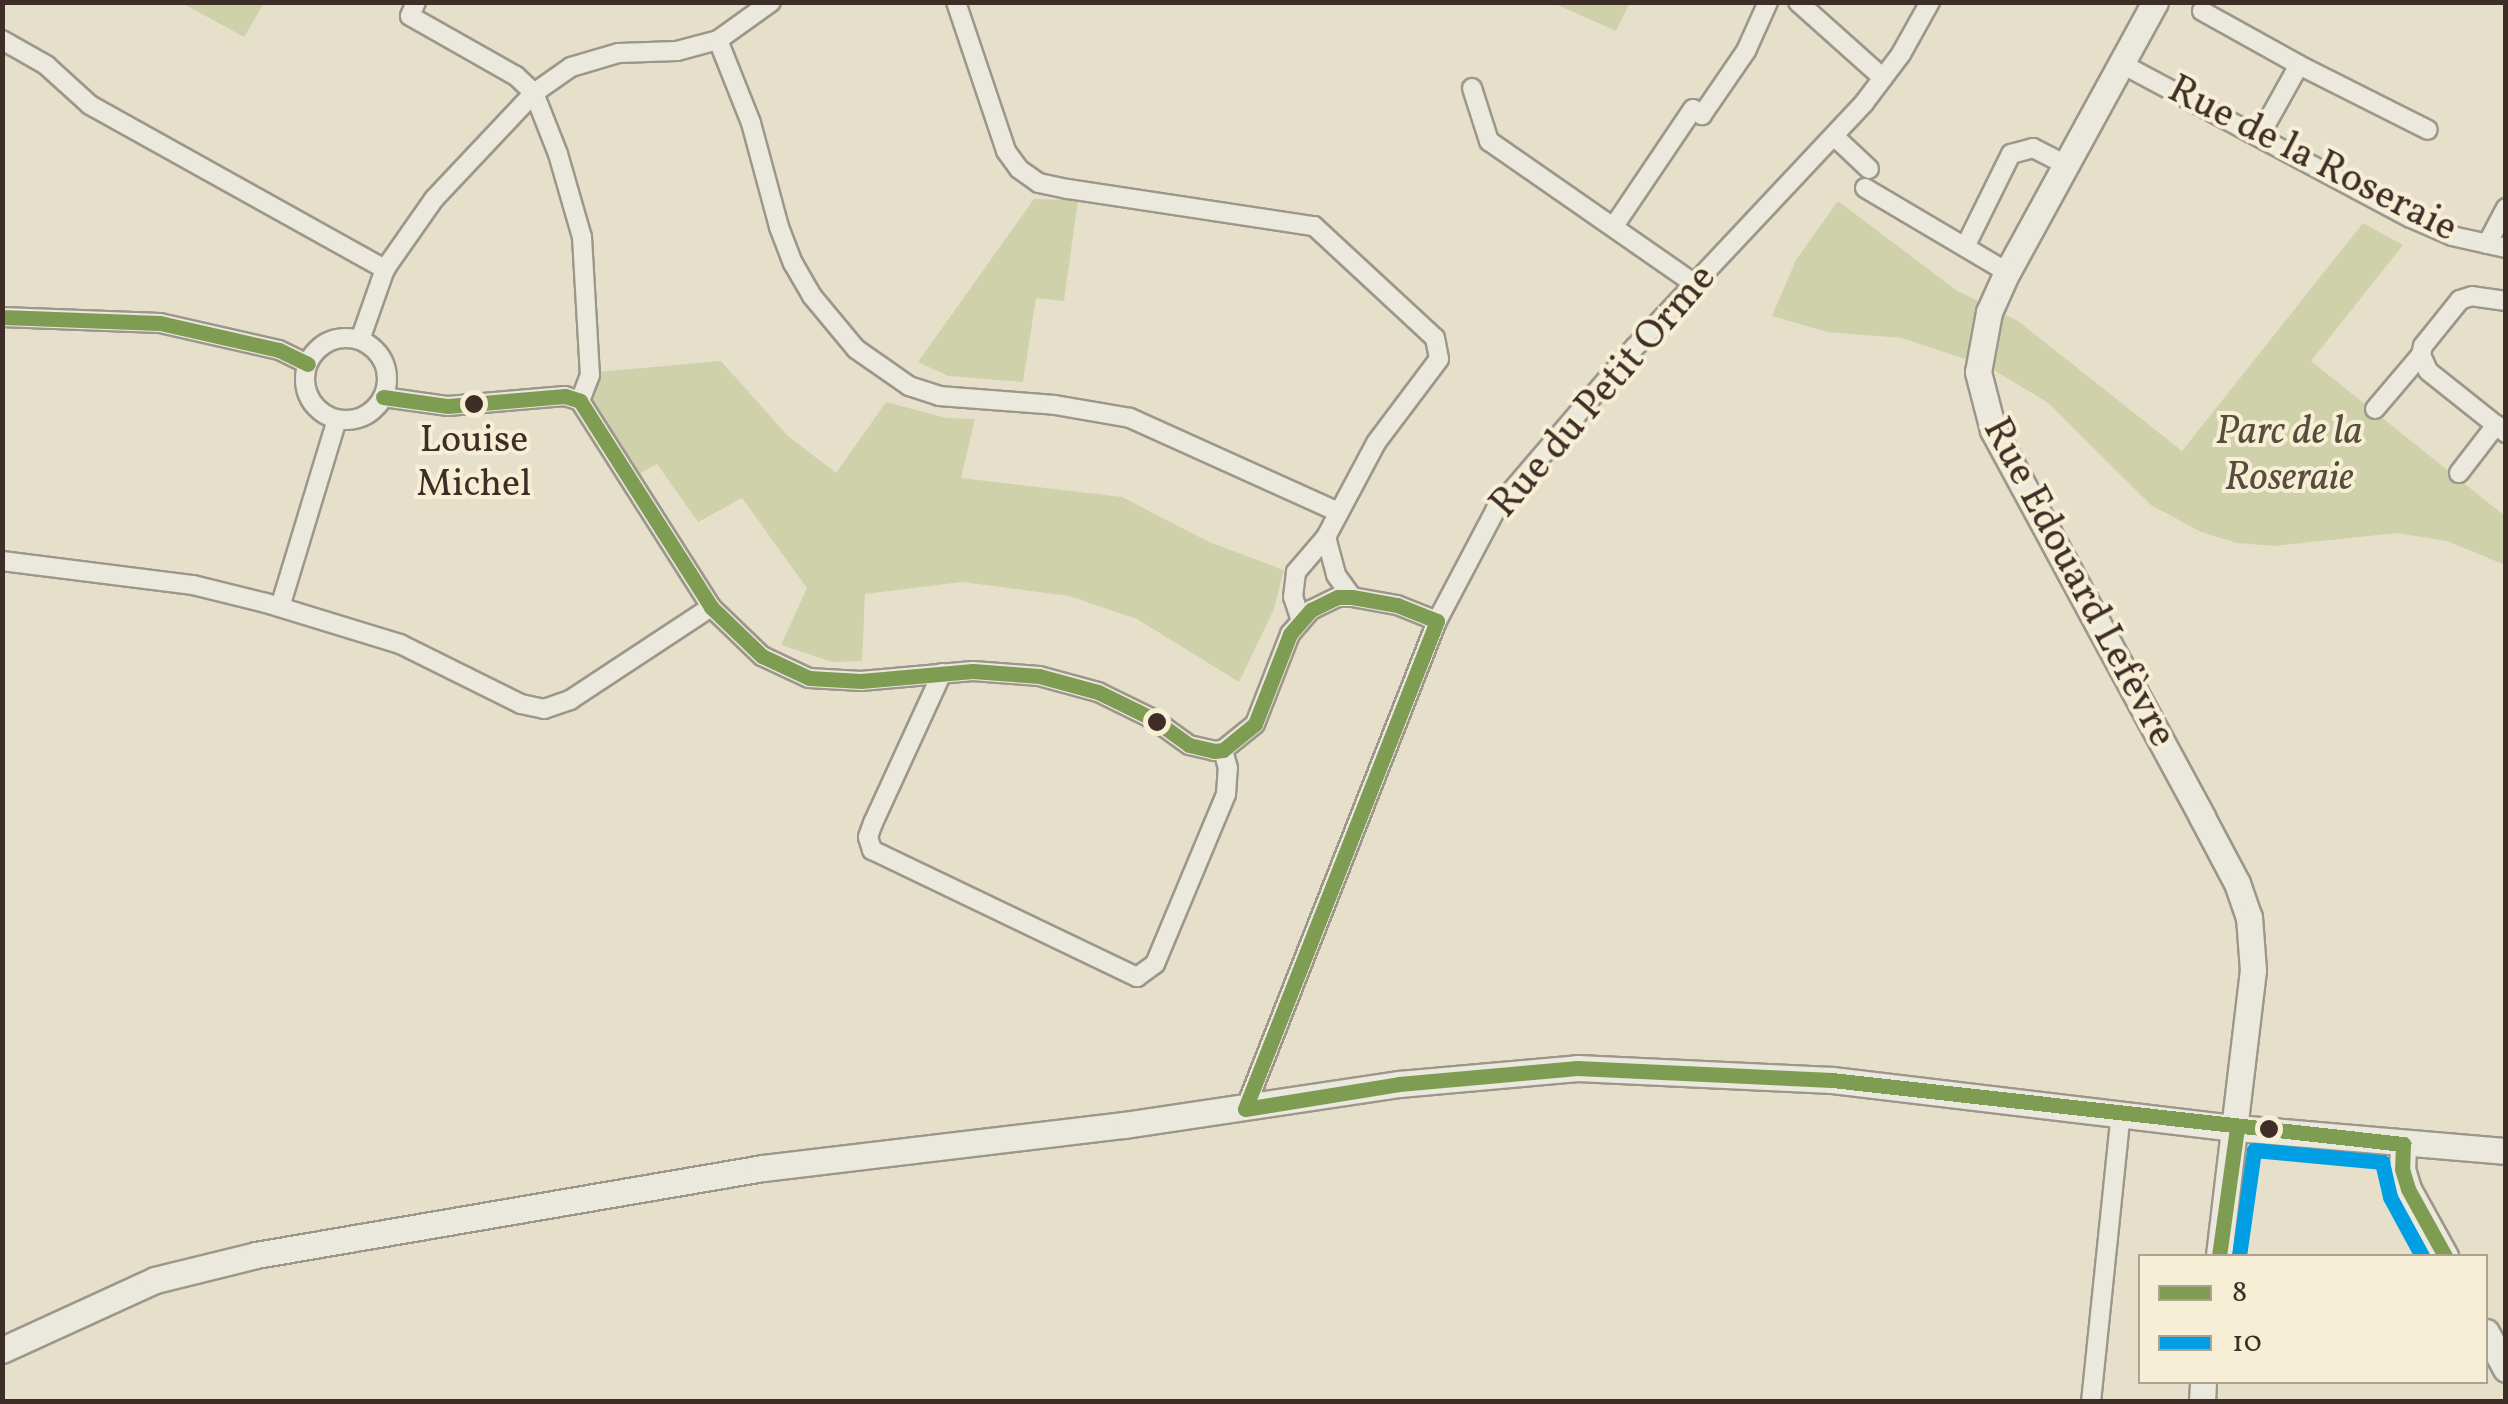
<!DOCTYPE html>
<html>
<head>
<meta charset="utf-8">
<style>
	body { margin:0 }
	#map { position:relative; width:2508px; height:1404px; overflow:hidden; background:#e6e0cb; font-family:Vollkorn,serif }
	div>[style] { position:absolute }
	.green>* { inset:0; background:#cfd1ab }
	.roads { filter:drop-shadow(2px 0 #9d978b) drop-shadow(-2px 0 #9d978b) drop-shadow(0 2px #9d978b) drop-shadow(0 -2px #9d978b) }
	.street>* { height:18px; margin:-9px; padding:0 9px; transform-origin:9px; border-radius:9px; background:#ebe8dd }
	.street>.ring { margin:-9px; padding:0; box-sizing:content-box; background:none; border:18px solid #ebe8dd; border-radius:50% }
	.secondary>* { height:25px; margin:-12.5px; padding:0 12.5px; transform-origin:12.5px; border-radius:12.5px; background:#ebe8dd }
	.bus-1>* { height:15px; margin:-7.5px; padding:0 7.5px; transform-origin:7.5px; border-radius:7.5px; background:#7e9d53 }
	.bus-2>* { height:15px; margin:-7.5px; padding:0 7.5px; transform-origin:7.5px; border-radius:7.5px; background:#009fe3 }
	.dots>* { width:28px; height:28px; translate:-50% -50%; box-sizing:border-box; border:5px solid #f7efd5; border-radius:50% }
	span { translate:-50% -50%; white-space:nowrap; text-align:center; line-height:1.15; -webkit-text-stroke:8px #f7efd5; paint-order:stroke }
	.bus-label { font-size:38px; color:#3f2e27 }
	.street-label { font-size:40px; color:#3f2e27 }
	.park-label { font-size:40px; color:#584c3c; font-style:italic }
	.frame { position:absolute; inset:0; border:5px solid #3f2e27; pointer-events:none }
	.legend { position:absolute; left:2138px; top:1254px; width:350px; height:130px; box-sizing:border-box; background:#f7efd5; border:2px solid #ada28f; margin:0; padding:12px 18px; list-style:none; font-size:30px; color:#3f2e27 }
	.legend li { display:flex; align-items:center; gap:20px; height:50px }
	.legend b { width:50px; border:2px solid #ada28f }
</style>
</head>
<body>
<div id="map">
	<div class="green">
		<div style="clip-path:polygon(182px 3px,264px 3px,244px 37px)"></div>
		<div style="clip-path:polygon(1553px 3px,1630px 3px,1616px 31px)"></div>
		<div style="clip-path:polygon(1034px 199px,1078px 200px,1064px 301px,1036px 298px,1023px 382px,948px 376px,918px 362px)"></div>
		<div style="clip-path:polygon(1838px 201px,1956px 290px,2018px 321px,2182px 451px,2363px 223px,2403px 245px,2311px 361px,2505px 516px,2505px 565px,2447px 541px,2397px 533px,2274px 546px,2237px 543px,2201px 532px,2151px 505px,2047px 402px,1987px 366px,1901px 338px,1828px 332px,1772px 316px,1796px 260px)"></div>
		<div style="clip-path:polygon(721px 361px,788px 436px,836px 473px,886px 402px,946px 418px,975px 419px,961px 478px,1122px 497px,1209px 542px,1284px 570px,1274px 609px,1239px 682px,1137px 619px,1069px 596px,962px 582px,865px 594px,862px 661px,832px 662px,781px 645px,807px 588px,742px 498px,698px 522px,657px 464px,639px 474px,594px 410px,592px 392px,598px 372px)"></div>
	</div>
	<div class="roads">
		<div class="street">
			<div style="left:416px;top:2px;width:15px;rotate:113deg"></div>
			<div style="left:410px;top:16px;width:122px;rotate:29.5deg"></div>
			<div style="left:516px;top:76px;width:25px;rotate:43deg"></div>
			<div style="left:534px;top:93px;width:66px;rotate:68.5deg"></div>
			<div style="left:558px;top:154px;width:86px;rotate:73.9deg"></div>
			<div style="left:582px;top:237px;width:138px;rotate:86.7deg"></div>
			<div style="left:590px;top:375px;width:28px;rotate:111deg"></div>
			<div style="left:956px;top:2px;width:157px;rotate:71.4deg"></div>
			<div style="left:1006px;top:151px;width:22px;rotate:54deg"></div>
			<div style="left:1019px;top:169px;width:24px;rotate:35deg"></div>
			<div style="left:1039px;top:183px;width:30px;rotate:12deg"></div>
			<div style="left:1068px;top:189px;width:249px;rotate:8.6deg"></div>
			<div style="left:1314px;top:226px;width:165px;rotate:42.8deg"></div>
			<div style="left:1435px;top:338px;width:21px;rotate:79deg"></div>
			<div style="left:1439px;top:359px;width:105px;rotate:126.9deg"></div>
			<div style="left:1376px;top:443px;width:106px;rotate:118deg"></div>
			<div style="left:1326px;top:537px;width:39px;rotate:75deg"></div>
			<div style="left:1336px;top:575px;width:27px;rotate:54deg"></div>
			<div style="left:1798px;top:2px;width:114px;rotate:41.8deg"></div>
			<div style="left:2202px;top:11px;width:111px;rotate:29.1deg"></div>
			<div style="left:2299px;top:65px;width:82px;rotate:119.1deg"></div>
			<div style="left:2px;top:40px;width:51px;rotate:29.6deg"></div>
			<div style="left:46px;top:65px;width:59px;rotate:42.3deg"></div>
			<div style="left:90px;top:105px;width:338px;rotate:29.1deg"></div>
			<div style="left:718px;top:40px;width:89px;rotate:68.3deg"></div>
			<div style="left:751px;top:123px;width:108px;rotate:74.9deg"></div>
			<div style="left:779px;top:227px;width:39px;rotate:69deg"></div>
			<div style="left:793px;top:263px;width:38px;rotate:60deg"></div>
			<div style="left:812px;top:296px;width:69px;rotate:50.3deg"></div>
			<div style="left:856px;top:349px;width:65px;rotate:34.9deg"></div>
			<div style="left:909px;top:386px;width:32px;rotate:18deg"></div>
			<div style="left:939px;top:396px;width:116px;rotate:4.4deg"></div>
			<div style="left:1055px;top:405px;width:76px;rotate:9.8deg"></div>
			<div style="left:1130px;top:418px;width:228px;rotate:24.3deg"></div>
			<div style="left:2122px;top:64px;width:327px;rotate:28.1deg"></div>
			<div style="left:2411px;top:218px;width:45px;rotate:23.7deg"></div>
			<div style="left:2452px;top:236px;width:55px;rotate:12.5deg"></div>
			<div style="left:2299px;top:65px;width:144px;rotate:26.7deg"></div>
			<div style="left:1472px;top:88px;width:56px;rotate:72.2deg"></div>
			<div style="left:1489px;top:141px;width:251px;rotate:34.8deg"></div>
			<div style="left:1834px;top:136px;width:48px;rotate:43.3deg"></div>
			<div style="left:1865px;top:188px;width:165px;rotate:30.6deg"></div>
			<div style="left:1614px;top:226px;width:141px;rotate:-56deg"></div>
			<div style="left:1693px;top:109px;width:11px;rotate:34deg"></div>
			<div style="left:1702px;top:115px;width:78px;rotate:-55.5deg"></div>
			<div style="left:1746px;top:51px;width:54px;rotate:-65.8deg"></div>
			<div style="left:2487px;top:244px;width:41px;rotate:-62.2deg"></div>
			<div style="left:1965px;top:247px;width:104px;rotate:-63.7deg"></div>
			<div style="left:2011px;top:154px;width:23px;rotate:-15deg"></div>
			<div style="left:2033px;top:148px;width:37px;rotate:27deg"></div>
			<div style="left:2506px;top:301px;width:34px;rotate:-172deg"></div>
			<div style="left:2472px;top:296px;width:13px;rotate:162deg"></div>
			<div style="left:2460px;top:300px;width:59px;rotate:128.8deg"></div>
			<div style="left:2423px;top:346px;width:9px;rotate:103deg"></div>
			<div style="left:2421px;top:355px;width:17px;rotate:66deg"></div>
			<div style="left:2428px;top:371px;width:100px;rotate:38.5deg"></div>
			<div style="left:2px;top:317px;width:158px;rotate:2.2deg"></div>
			<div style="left:160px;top:323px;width:122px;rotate:12.8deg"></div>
			<div style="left:279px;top:350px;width:32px;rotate:26deg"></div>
			<div class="ring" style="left:305px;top:338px;width:64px;height:64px"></div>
			<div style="left:360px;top:340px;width:75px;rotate:-70.6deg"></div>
			<div style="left:385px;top:269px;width:85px;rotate:-55deg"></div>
			<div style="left:434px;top:199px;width:146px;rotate:-46.7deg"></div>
			<div style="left:534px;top:93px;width:45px;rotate:-35.1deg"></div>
			<div style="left:571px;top:67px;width:50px;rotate:-16.3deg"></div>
			<div style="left:619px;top:53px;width:58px;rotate:-2deg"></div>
			<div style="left:677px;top:51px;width:42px;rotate:-15deg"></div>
			<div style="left:718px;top:40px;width:65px;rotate:-35.6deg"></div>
			<div style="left:383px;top:397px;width:66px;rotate:7.9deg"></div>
			<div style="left:448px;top:406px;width:117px;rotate:-4.9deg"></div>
			<div style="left:565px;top:396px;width:16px;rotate:18deg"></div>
			<div style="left:580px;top:401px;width:244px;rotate:57.5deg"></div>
			<div style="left:711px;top:607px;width:71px;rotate:43.9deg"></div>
			<div style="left:762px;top:656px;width:52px;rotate:25.1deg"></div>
			<div style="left:809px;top:678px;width:52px;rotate:3.3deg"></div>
			<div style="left:861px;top:681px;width:112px;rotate:-5.1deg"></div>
			<div style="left:973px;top:671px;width:66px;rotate:4.3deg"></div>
			<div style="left:1039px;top:676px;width:61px;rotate:15.2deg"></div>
			<div style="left:1098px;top:692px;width:61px;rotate:26.1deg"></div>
			<div style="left:1153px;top:719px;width:44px;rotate:35.8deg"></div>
			<div style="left:1189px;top:745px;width:26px;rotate:13deg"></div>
			<div style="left:1214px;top:751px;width:9px;rotate:-6deg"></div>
			<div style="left:1223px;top:750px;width:41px;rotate:-39.1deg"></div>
			<div style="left:1255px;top:724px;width:97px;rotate:-68.7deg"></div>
			<div style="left:1290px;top:634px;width:32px;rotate:-49deg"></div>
			<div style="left:1311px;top:610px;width:30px;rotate:-26deg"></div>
			<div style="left:1338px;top:597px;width:14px"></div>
			<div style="left:1352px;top:597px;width:46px;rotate:10.1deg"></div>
			<div style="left:1397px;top:605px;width:43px;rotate:21.8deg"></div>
			<div style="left:2375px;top:409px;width:71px;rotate:-49.6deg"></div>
			<div style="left:2459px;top:473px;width:61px;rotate:-52.4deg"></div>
			<div style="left:2px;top:561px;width:193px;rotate:7.2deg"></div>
			<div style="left:193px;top:585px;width:75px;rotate:13.9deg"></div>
			<div style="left:266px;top:603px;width:140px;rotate:17deg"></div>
			<div style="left:400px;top:644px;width:135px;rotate:26.4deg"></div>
			<div style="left:521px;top:704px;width:24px;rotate:12deg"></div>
			<div style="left:544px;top:709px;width:28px;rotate:-19deg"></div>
			<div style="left:570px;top:700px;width:169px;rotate:-33.4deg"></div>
			<div style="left:280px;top:607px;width:196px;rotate:-73.1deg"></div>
			<div style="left:1300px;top:618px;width:22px;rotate:-108deg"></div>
			<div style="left:1293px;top:597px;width:25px;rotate:-83deg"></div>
			<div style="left:1296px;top:572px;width:46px;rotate:-49.4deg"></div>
			<div style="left:942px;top:673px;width:165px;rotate:114.7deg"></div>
			<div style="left:873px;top:823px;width:15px;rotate:110deg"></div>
			<div style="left:868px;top:837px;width:14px;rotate:73deg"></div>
			<div style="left:872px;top:850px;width:294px;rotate:25.6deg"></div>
			<div style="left:1137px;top:977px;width:22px;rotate:-36deg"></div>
			<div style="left:1155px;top:964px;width:184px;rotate:-67.3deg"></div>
			<div style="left:1226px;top:794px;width:26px;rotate:-86deg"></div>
			<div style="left:1228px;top:768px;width:19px;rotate:-106deg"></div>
			<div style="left:1245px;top:1109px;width:524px;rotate:-68.52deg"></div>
			<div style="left:1437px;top:621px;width:127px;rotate:-62.2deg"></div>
			<div style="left:1496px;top:509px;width:213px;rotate:-49.4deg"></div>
			<div style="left:1635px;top:347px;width:335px;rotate:-46.8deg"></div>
			<div style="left:1864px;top:103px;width:61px;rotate:-52.9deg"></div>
			<div style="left:1901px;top:54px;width:60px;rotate:-60.9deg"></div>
			<div style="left:2091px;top:1402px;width:290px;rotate:-84.1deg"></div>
		</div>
		<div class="secondary">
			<div style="left:2155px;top:2px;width:308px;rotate:118.7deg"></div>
			<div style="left:2007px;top:272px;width:44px;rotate:114.2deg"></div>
			<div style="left:1989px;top:312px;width:61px;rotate:100.4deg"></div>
			<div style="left:1978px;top:372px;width:60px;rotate:75.5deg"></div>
			<div style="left:1993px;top:430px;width:440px;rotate:61.6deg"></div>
			<div style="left:2202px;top:817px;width:75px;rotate:62.1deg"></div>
			<div style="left:2237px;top:883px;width:36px;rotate:71deg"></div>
			<div style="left:2249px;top:917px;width:53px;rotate:85.7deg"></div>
			<div style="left:2253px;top:970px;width:288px;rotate:96.8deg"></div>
			<div style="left:2403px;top:1144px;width:25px;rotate:92deg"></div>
			<div style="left:2402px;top:1169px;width:21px;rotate:73deg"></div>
			<div style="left:2408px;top:1189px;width:77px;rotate:61.1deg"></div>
			<div style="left:2486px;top:1332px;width:42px;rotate:61.6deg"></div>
			<div style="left:2px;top:1350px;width:168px;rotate:-24.6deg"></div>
			<div style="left:155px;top:1280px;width:104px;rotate:-13.9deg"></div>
			<div style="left:256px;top:1255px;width:514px;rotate:-9.74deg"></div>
			<div style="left:763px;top:1168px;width:364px;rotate:-6.8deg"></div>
			<div style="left:1124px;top:1125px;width:278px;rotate:-8.5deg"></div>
			<div style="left:1399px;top:1084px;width:179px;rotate:-5.1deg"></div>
			<div style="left:1577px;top:1068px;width:255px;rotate:2.7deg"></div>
			<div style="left:1832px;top:1080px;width:408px;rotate:6.8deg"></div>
			<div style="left:2237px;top:1128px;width:270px;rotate:4.9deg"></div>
			<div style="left:2202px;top:1402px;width:20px;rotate:-87deg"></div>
		</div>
	</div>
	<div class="bus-1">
		<div style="left:2px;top:317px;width:158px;rotate:2.2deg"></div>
		<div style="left:160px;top:323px;width:122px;rotate:12.8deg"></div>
		<div style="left:279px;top:350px;width:32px;rotate:26deg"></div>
		<div style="left:383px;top:397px;width:66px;rotate:7.9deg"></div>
		<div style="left:448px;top:406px;width:117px;rotate:-4.9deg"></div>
		<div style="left:565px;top:396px;width:16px;rotate:18deg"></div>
		<div style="left:580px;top:401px;width:244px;rotate:57.5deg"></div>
		<div style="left:711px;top:607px;width:71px;rotate:43.9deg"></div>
		<div style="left:762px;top:656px;width:52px;rotate:25.1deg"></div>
		<div style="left:809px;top:678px;width:52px;rotate:3.3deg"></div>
		<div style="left:861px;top:681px;width:112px;rotate:-5.1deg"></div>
		<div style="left:973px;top:671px;width:66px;rotate:4.3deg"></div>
		<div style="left:1039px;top:676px;width:61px;rotate:15.2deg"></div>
		<div style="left:1098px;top:692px;width:61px;rotate:26.1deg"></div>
		<div style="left:1153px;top:719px;width:44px;rotate:35.8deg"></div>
		<div style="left:1189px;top:745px;width:26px;rotate:13deg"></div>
		<div style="left:1214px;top:751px;width:9px;rotate:-6deg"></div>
		<div style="left:1223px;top:750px;width:41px;rotate:-39.1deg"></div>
		<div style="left:1255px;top:724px;width:97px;rotate:-68.7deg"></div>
		<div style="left:1290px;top:634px;width:32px;rotate:-49deg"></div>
		<div style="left:1311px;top:610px;width:30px;rotate:-26deg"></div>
		<div style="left:1338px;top:597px;width:14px"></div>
		<div style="left:1352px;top:597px;width:46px;rotate:10.1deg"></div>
		<div style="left:1397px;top:605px;width:43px;rotate:21.8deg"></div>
		<div style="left:1437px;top:621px;width:524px;rotate:111.48deg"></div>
		<div style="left:1245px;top:1109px;width:156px;rotate:-9.2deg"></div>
		<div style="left:1399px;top:1084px;width:179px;rotate:-5.1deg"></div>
		<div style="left:1577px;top:1068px;width:255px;rotate:2.7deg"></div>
		<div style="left:1832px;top:1080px;width:575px;rotate:6.4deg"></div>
		<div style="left:2403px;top:1144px;width:25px;rotate:92deg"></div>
		<div style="left:2402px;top:1169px;width:21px;rotate:73deg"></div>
		<div style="left:2408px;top:1189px;width:77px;rotate:61.1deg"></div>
		<div style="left:2219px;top:1256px;width:129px;rotate:-82deg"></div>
	</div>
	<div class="bus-2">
		<div style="left:2239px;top:1256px;width:107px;rotate:-81.9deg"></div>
		<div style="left:2254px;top:1150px;width:129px;rotate:5.4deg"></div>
		<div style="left:2382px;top:1162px;width:36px;rotate:77deg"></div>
		<div style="left:2390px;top:1197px;width:67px;rotate:61.5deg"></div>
	</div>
	<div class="dots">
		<div style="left:474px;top:404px;background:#3f2e27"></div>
		<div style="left:1157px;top:722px;background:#3f2e27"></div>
		<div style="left:2269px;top:1129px;background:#3f2e27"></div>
	</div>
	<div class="bus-label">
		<span style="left:474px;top:464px">Louise<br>Michel</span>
	</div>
	<div class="street-label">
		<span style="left:2312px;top:160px;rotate:27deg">Rue de la Roseraie</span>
		<span style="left:1604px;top:392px;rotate:-49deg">Rue du Petit Orme</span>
		<span style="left:2078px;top:583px;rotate:62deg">Rue Edouard Lefèvre</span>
	</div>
	<div class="park-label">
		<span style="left:2289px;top:456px">Parc de la<br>Roseraie</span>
	</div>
	<div class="frame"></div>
	<ul class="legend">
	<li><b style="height:12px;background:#7e9d53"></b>8</li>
	<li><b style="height:12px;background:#009fe3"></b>10</li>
	</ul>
</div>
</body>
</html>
